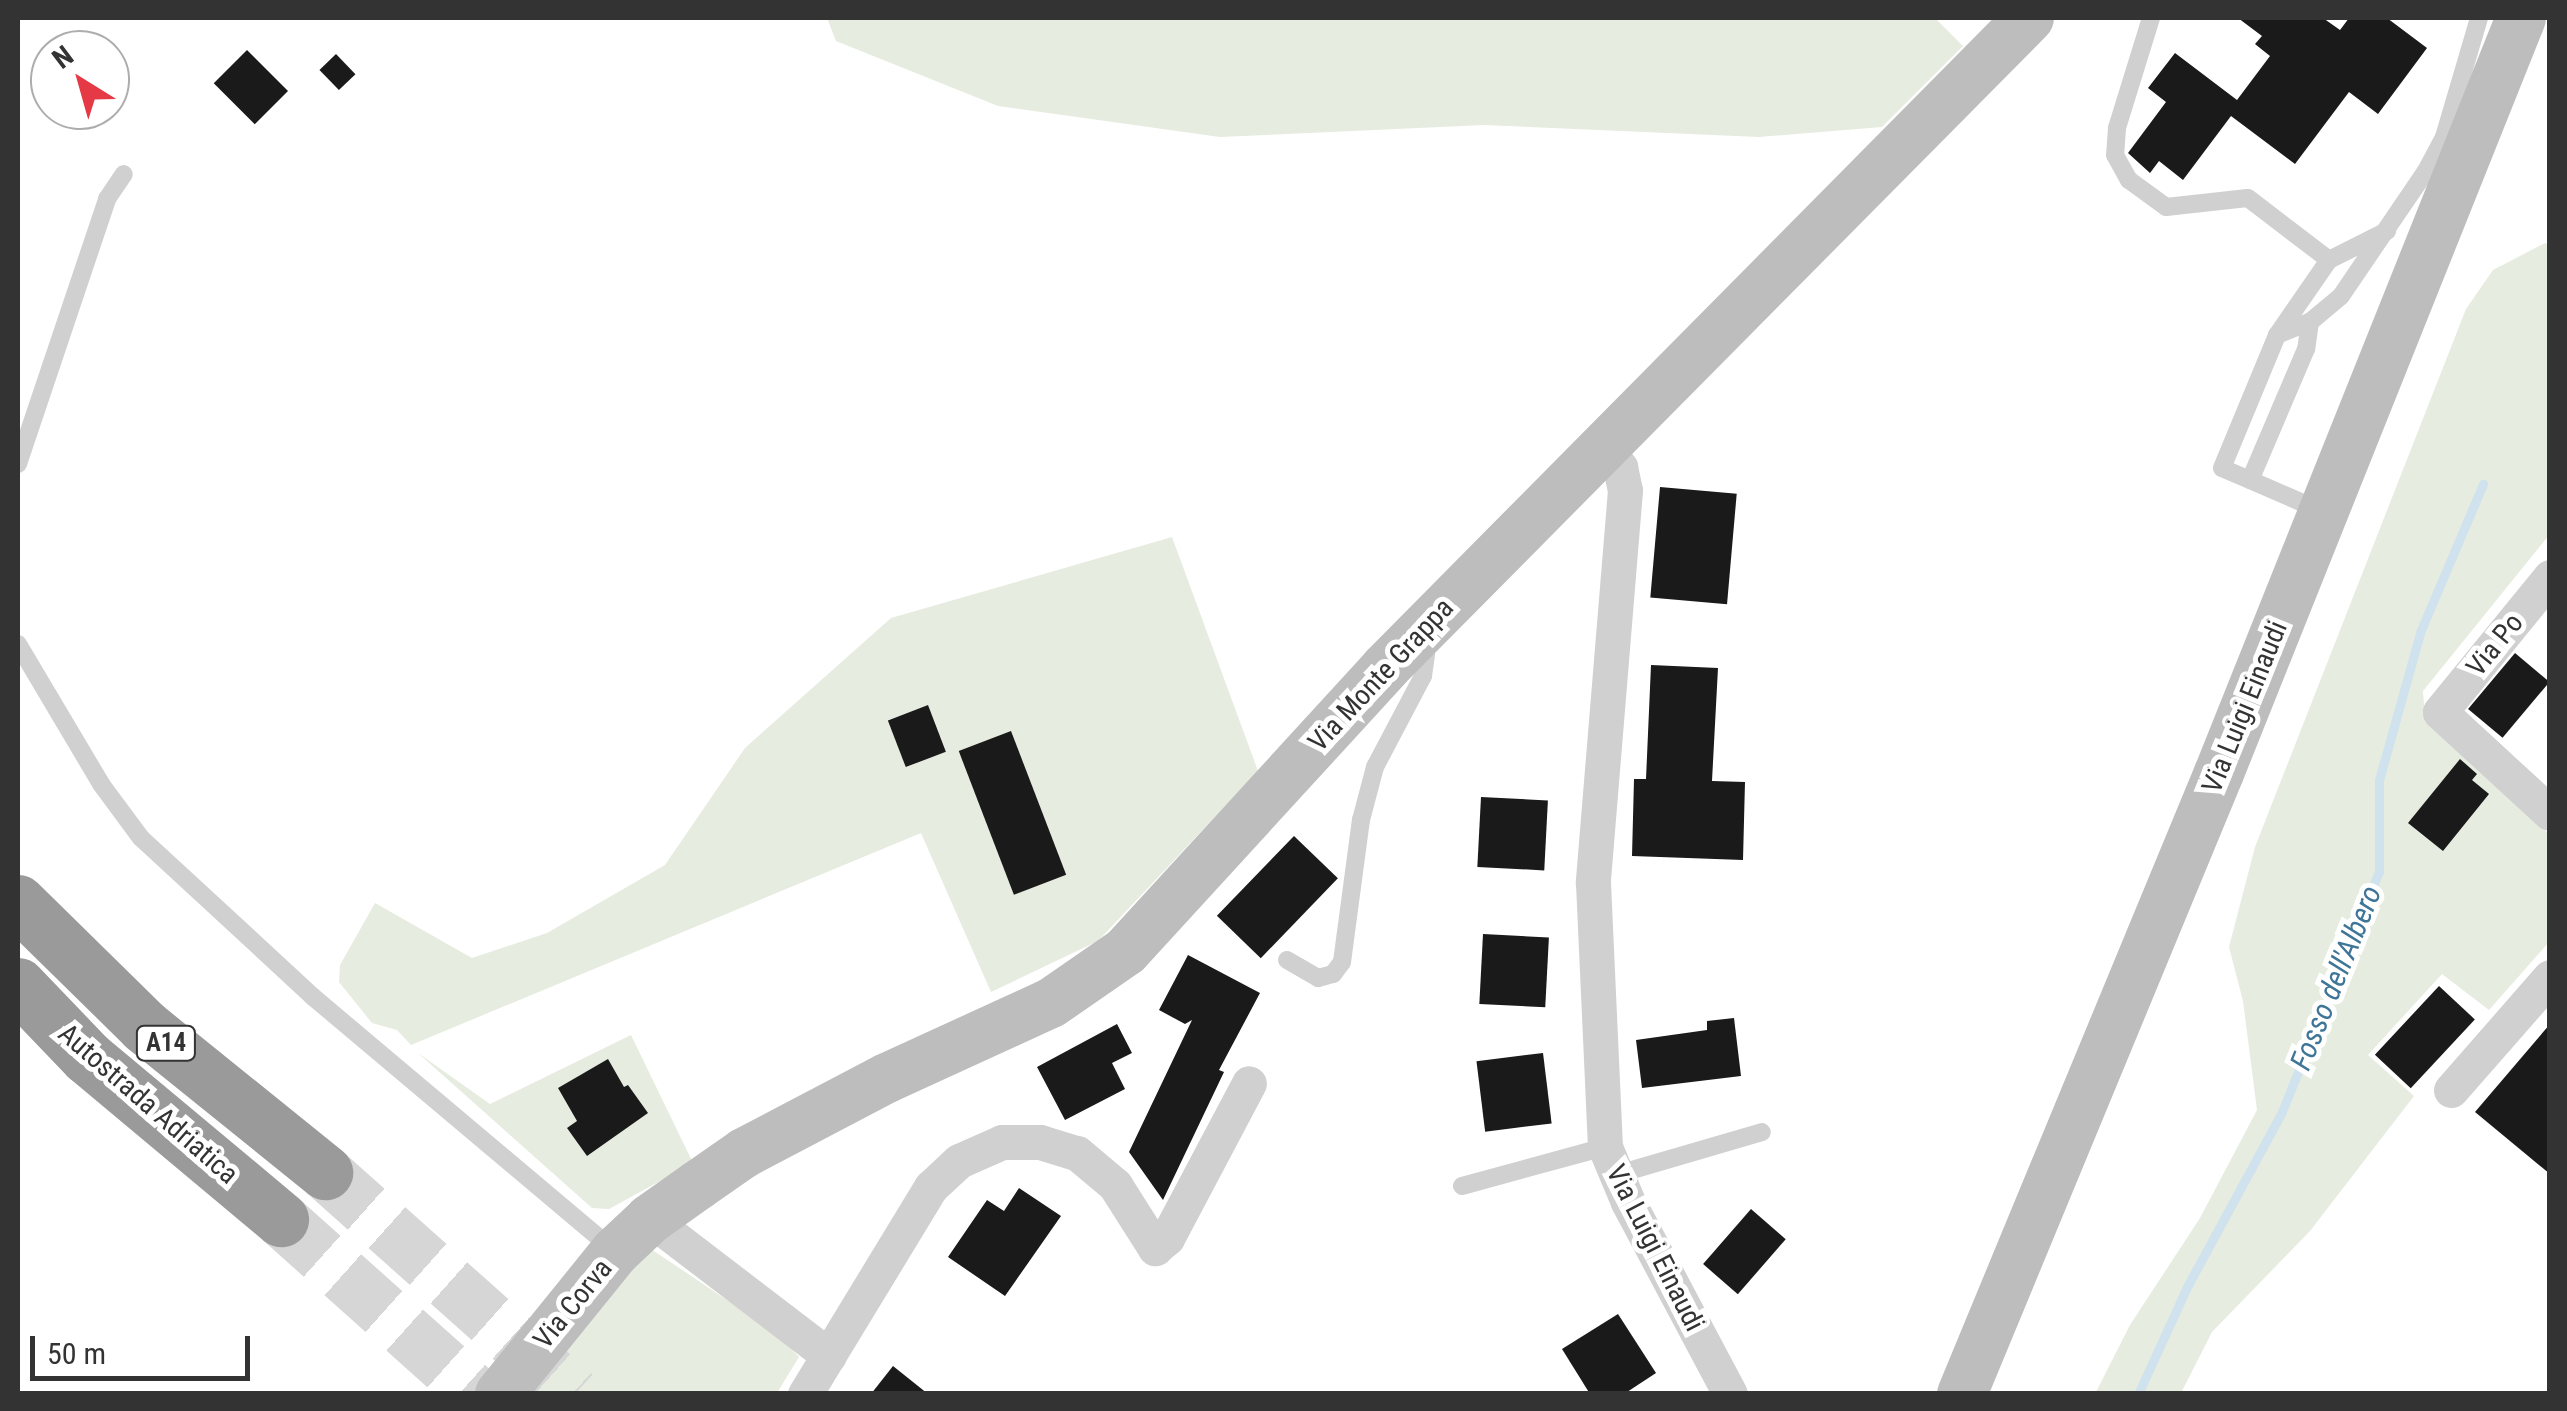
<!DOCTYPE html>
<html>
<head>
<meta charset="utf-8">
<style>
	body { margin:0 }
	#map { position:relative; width:2567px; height:1411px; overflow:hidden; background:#fff; font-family:"Roboto Condensed",sans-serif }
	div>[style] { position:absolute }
	.green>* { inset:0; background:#e6ecdf }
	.stream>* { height:9px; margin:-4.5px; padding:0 4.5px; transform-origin:4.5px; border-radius:4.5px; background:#cfe2ee }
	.building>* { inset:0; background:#1a1a1a; transform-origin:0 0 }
	.highway-tunnel>* { height:55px; margin-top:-27.5px; transform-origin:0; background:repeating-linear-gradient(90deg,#d6d6d6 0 55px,transparent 0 83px) }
	.lane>* { height:18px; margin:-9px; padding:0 9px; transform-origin:9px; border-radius:9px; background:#d0d0d0 }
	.street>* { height:35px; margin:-17.5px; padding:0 17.5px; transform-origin:17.5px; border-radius:17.5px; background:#d0d0d0 }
	.secondary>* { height:50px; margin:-25px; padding:0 25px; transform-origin:25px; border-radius:25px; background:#bdbdbd }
	.highway>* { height:55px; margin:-27.5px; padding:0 27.5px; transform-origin:27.5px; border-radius:27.5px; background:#9a9a9a }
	span { translate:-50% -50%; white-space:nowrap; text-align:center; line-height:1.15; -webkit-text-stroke:10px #fff; paint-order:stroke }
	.shield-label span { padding:2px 8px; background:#fff; border:2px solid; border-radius:8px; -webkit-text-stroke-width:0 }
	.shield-label { font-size:25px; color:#333; font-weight:700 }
	.street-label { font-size:28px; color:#333 }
	.water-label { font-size:30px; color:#3f7597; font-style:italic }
	.frame { position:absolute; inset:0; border:20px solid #333; pointer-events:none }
	.north { position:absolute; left:30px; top:30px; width:100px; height:100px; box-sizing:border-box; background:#fff; border:2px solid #adadad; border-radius:50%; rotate:323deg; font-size:28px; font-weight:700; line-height:40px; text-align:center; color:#333 }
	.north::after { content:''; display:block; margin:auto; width:35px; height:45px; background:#e63946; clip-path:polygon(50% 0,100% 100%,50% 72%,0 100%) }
	.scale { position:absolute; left:30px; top:1336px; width:220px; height:45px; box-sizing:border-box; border:5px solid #333; border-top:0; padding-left:12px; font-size:30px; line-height:35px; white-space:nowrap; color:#333; -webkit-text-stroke:8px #fff; paint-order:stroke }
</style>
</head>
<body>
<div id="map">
	<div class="green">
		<div style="clip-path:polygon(827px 18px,1935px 18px,1963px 46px,1882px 127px,1759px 137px,1484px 125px,1220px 137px,998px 106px,836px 41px)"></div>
		<div style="clip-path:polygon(2545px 243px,2550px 247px,2549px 535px,2423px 691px,2425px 717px,2549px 834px,2549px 942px,2489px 1010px,2442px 974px,2368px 1055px,2414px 1096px,2310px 1231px,2212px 1332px,2181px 1393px,2095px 1394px,2130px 1325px,2200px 1218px,2257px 1110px,2243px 1001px,2229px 947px,2255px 847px,2466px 309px,2493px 270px)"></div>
		<div style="clip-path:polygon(evenodd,1172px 537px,1258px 771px,1098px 941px,991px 992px,921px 833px,411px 1045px,397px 1030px,372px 1023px,339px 982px,340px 965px,375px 903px,472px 958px,547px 933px,665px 865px,745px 748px,891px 618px,1172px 537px,928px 705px,946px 751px,907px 767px,888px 720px,928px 705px,1172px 537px,1011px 732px,1066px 874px,1015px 893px,959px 752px,1011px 732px)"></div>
		<div style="clip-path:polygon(631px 1035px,693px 1163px,609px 1209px,592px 1208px,418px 1053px,490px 1104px)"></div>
		<div style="clip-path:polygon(651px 1249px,776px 1333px,799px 1357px,777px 1393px,528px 1394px,640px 1255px)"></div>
	</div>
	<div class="stream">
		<div style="left:2138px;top:1394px;width:120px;rotate:-65.4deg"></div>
		<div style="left:2188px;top:1285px;width:195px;rotate:-61.5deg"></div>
		<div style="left:2281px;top:1114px;width:261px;rotate:-68deg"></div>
		<div style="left:2379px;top:872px;width:92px;rotate:-90deg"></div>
		<div style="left:2379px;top:780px;width:156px;rotate:-74.4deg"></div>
		<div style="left:2421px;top:630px;width:159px;rotate:-67deg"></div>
	</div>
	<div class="building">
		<div style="clip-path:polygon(2238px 18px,2323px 18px,2340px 30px,2349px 18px,2387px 18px,2427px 48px,2378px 114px,2349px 92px,2295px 164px,2231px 116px,2183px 180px,2159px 161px,2150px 173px,2128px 153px,2166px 102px,2148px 88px,2175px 53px,2237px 100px,2270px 56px,2255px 44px,2262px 36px)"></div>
		<div style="left:247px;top:50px;width:58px;height:47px;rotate:45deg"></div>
		<div style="left:336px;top:54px;width:28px;height:23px;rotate:46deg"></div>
		<div style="left:1660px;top:487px;width:77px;height:111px;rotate:5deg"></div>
		<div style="left:2515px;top:653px;width:45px;height:73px;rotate:40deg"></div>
		<div style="clip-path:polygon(1651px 665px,1718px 668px,1712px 781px,1745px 782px,1743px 860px,1632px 856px,1634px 779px,1646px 779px)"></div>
		<div style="left:928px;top:705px;width:50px;height:43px;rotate:69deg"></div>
		<div style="left:1011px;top:731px;width:154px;height:56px;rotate:69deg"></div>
		<div style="clip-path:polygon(2460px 759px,2477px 774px,2472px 780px,2489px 794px,2443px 851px,2408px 823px)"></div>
		<div style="left:1481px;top:797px;width:67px;height:70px;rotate:3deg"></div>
		<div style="left:1294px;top:836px;width:61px;height:111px;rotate:44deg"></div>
		<div style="left:1483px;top:934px;width:66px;height:70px;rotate:3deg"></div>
		<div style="clip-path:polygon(1188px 955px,1260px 993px,1219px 1070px,1224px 1072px,1163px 1200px,1129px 1152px,1192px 1020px,1185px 1024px,1159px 1010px)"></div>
		<div style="left:2439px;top:986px;width:49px;height:94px;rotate:43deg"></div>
		<div style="clip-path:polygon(1734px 1018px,1741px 1076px,1642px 1088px,1636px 1040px,1707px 1030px,1707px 1021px)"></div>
		<div style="clip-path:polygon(1117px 1024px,1132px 1053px,1112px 1063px,1125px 1089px,1065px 1120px,1037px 1067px)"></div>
		<div style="clip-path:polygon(2550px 1024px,2550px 1174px,2475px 1112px)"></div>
		<div style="left:1543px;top:1053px;width:71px;height:67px;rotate:83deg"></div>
		<div style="clip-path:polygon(608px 1059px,624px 1087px,628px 1085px,648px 1113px,587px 1156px,567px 1128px,577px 1121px,558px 1088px)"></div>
		<div style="clip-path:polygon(1019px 1188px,1061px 1216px,1005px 1296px,948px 1257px,987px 1200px,1004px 1211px)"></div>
		<div style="left:1751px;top:1209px;width:46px;height:73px;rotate:41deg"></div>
		<div style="clip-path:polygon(1618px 1314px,1656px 1373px,1624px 1394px,1590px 1394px,1562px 1349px)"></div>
		<div style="clip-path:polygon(893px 1366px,928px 1394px,871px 1394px)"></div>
	</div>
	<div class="highway-tunnel">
		<div style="left:325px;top:1172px;width:334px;rotate:41.7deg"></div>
		<div style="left:281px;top:1219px;width:263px;rotate:41.8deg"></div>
	</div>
	<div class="lane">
		<div style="left:2151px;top:18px;width:115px;rotate:107.2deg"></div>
		<div style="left:2117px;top:128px;width:27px;rotate:94deg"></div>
		<div style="left:2115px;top:155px;width:29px;rotate:61deg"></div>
		<div style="left:2129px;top:180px;width:46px;rotate:36.1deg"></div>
		<div style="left:2166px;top:207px;width:82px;rotate:-6.3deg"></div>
		<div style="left:2248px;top:198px;width:102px;rotate:37.4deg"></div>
		<div style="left:2310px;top:322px;width:27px;rotate:98deg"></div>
		<div style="left:2306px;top:349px;width:142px;rotate:113.1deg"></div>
		<div style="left:2250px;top:480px;width:30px;rotate:-157deg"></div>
		<div style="left:2222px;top:468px;width:144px;rotate:-67.5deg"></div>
		<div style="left:2277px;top:335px;width:35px;rotate:-22deg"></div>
		<div style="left:2310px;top:322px;width:40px;rotate:-40deg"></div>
		<div style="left:2341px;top:296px;width:151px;rotate:-55.8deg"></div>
		<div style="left:2426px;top:171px;width:38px;rotate:-62deg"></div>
		<div style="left:2444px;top:137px;width:124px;rotate:-73.6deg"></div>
		<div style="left:2277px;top:335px;width:91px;rotate:-55.3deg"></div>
		<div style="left:2329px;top:260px;width:65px;rotate:-26.6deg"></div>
		<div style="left:18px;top:464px;width:280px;rotate:-71.4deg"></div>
		<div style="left:107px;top:199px;width:30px;rotate:-56deg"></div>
		<div style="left:2250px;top:480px;width:75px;rotate:23.5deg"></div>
		<div style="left:18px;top:644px;width:163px;rotate:59.3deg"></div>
		<div style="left:101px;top:784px;width:67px;rotate:53.5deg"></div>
		<div style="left:141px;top:838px;width:233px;rotate:42.7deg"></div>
		<div style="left:312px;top:996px;width:396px;rotate:40.1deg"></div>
		<div style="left:1287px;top:960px;width:36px;rotate:30deg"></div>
		<div style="left:1318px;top:978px;width:16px;rotate:-15deg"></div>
		<div style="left:1333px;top:974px;width:15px;rotate:-53deg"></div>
		<div style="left:1342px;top:962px;width:143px;rotate:-82.4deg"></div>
		<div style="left:1361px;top:820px;width:55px;rotate:-75.2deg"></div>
		<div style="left:1375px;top:767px;width:103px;rotate:-62.2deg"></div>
		<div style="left:1423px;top:676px;width:22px;rotate:-82deg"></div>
		<div style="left:1426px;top:654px;width:11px;rotate:-105deg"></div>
		<div style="left:1615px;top:1175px;width:153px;rotate:-16.3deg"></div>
		<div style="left:1462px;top:1186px;width:148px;rotate:-15.3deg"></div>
	</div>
	<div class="street">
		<div style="left:1602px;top:446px;width:28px;rotate:49deg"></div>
		<div style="left:1620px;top:467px;width:24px;rotate:78deg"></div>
		<div style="left:1625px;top:490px;width:394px;rotate:94.7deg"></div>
		<div style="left:1593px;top:883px;width:264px;rotate:87.4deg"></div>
		<div style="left:1605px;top:1147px;width:60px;rotate:67.3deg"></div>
		<div style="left:1628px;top:1202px;width:217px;rotate:62deg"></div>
		<div style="left:2550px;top:577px;width:174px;rotate:129.2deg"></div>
		<div style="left:2440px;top:712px;width:149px;rotate:42.6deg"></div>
		<div style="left:2451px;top:1090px;width:150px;rotate:-48.8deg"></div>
		<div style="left:650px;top:1219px;width:225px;rotate:37.4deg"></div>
		<div style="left:805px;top:1394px;width:242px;rotate:-58.7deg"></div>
		<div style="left:931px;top:1187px;width:38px;rotate:-43deg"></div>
		<div style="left:959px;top:1161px;width:47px;rotate:-23.8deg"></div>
		<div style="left:1002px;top:1142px;width:38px"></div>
		<div style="left:1040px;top:1142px;width:39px;rotate:17deg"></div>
		<div style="left:1077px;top:1153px;width:50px;rotate:40.1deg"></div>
		<div style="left:1115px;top:1185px;width:75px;rotate:57.6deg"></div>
		<div style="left:1155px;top:1248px;width:16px;rotate:-40deg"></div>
		<div style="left:1167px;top:1238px;width:175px;rotate:-62.1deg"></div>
	</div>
	<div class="secondary">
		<div style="left:500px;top:1394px;width:183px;rotate:-51deg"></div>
		<div style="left:615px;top:1252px;width:48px;rotate:-43.3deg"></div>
		<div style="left:650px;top:1219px;width:59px;rotate:-35.3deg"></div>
		<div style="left:698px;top:1185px;width:56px;rotate:-34.8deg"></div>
		<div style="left:744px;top:1153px;width:161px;rotate:-27.7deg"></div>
		<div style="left:887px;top:1078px;width:180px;rotate:-24.6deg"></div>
		<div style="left:1051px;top:1003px;width:91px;rotate:-34.7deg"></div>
		<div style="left:1126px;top:951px;width:384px;rotate:-47.5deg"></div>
		<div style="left:1385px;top:668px;width:915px;rotate:-45.27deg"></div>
		<div style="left:1962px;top:1394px;width:672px;rotate:-67.52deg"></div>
		<div style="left:2219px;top:773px;width:813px;rotate:-68.2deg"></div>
	</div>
	<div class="highway">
		<div style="left:18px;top:902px;width:177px;rotate:44.5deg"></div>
		<div style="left:144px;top:1026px;width:233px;rotate:38.9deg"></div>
		<div style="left:18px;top:985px;width:100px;rotate:46.2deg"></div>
		<div style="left:87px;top:1057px;width:253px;rotate:39.9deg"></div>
	</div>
	<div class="shield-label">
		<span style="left:166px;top:1043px">A14</span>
	</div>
	<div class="street-label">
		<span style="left:2495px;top:645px;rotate:-51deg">Via Po</span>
		<span style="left:1381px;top:675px;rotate:-47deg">Via Monte Grappa</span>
		<span style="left:2245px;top:707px;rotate:-68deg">Via Luigi Einaudi</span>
		<span style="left:148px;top:1104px;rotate:41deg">Autostrada Adriatica</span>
		<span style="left:1655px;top:1248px;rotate:63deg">Via Luigi Einaudi</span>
		<span style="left:573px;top:1304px;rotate:-51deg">Via Corva</span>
	</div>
	<div class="water-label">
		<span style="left:2336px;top:978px;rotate:-68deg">Fosso dell'Albero</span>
	</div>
	<div class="frame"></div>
	<div class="north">N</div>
	<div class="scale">50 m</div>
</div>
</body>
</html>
